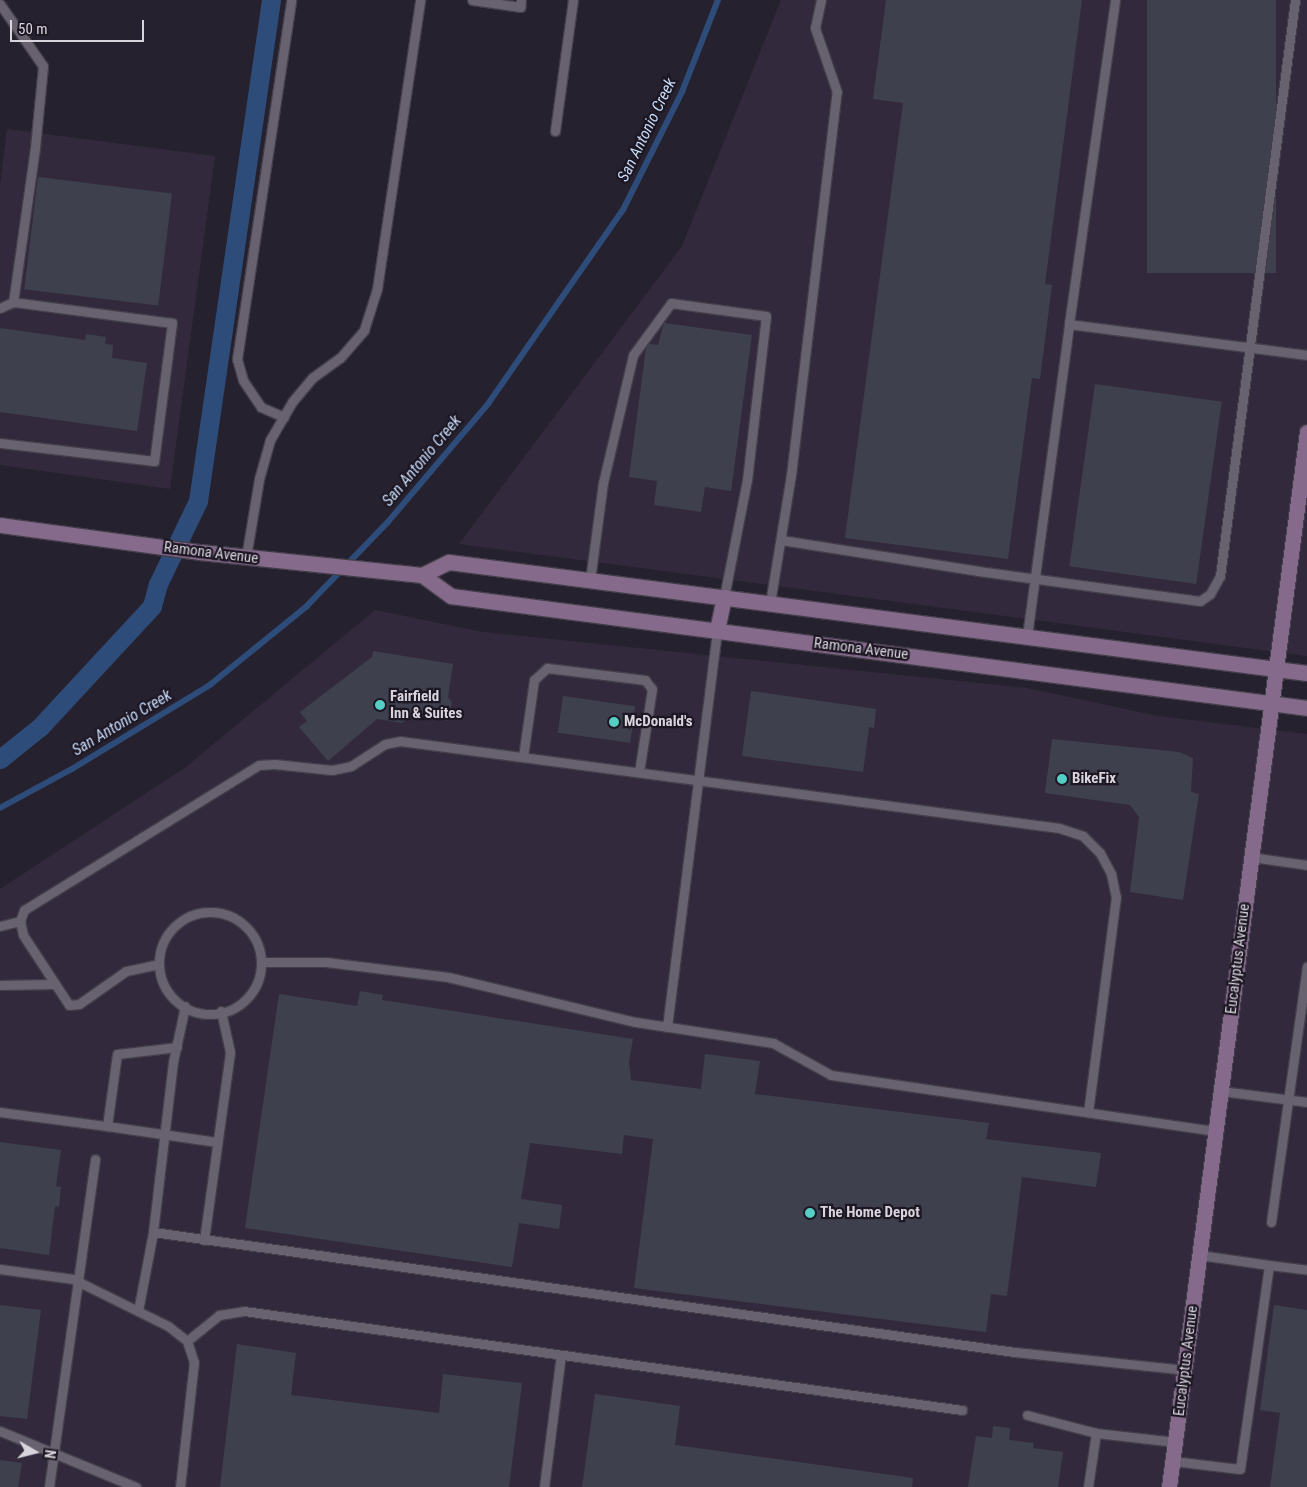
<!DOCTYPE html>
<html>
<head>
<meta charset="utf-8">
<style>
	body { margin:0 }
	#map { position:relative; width:1307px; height:1487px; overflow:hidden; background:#26212e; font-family:"Roboto Condensed",sans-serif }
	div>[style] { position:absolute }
	.built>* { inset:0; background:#322a3c }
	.stream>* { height:5.5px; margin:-2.75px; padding:0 2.75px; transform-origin:2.75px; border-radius:2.75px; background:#2e4c79 }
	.canal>* { height:19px; margin:-9.5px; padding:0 9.5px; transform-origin:9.5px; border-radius:9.5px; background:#2e4c79 }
	.building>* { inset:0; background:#3f404e; transform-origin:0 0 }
	.roads { filter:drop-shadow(1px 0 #433f4a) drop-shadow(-1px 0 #433f4a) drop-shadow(0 1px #433f4a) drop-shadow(0 -1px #433f4a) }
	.lane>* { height:9px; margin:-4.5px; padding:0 4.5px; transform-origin:4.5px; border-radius:4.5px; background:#676170 }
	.lane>.ring { margin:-4.5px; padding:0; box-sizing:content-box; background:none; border:9px solid #676170; border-radius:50% }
	.secondary>* { height:15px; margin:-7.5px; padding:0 7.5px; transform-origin:7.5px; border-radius:7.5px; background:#866a8c }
	.dots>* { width:14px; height:14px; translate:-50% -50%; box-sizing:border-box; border:2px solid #1d1724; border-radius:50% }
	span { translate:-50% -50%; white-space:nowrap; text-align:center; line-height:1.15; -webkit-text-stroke:4.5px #1d1724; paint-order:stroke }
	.street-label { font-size:15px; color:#d8d4dd }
	.poi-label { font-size:15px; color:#d8d4dd; font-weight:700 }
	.left { translate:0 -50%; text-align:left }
	.water-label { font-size:16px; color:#c5d9f6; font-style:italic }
	.north { position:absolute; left:10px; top:1427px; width:50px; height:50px; -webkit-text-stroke:4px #1d1724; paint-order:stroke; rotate:98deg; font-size:14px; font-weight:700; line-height:20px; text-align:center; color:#d8d4dd }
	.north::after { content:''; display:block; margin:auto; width:18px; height:22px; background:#d8d4dd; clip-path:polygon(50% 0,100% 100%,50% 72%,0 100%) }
	.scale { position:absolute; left:10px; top:20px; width:134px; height:22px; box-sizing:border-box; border:2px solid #d8d4dd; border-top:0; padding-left:6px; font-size:15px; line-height:18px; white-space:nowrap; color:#d8d4dd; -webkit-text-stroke:4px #1d1724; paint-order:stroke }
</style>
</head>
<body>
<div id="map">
	<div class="built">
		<div style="clip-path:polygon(781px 0,1307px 0,1307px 656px,459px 544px,682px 246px)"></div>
		<div style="clip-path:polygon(7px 129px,215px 156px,170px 489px,0 465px,0 186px)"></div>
		<div style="clip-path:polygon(375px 610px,483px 632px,1027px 688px,1158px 716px,1307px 734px,1307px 1487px,0 1487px,0 889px,186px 767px)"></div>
	</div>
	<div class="stream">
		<div style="left:0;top:808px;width:82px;rotate:-28.4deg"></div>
		<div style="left:72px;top:769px;width:162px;rotate:-31.3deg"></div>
		<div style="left:210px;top:685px;width:124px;rotate:-39.1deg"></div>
		<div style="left:306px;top:607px;width:118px;rotate:-46deg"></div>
		<div style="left:388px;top:522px;width:155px;rotate:-49.7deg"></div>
		<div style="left:488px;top:404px;width:236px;rotate:-55.2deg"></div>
		<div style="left:623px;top:210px;width:132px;rotate:-63.4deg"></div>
		<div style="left:682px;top:92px;width:99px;rotate:-68.6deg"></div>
	</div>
	<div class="canal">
		<div style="left:0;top:759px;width:51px;rotate:-38.7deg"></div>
		<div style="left:40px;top:727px;width:165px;rotate:-47.2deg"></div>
		<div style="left:152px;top:606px;width:23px;rotate:-75deg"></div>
		<div style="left:158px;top:584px;width:92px;rotate:-64.3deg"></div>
		<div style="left:198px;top:501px;width:506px;rotate:-81.71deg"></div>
	</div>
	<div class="building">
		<div style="clip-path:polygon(886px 0,1082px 0,1045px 284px,1052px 285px,1040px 379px,1032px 378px,1008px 559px,845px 538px,903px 103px,873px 99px)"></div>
		<div style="left:1147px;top:0;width:129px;height:273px"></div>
		<div style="left:38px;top:177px;width:135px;height:113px;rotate:7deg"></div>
		<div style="clip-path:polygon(664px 323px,752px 335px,731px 491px,705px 487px,701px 512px,654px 505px,657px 481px,629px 477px,646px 348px,649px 344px,658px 345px)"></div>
		<div style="clip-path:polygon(0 328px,85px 340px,86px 334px,106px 337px,105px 344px,113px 345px,112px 358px,147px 363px,137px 431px,0 412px)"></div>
		<div style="left:1095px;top:384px;width:128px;height:184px;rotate:8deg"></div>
		<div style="clip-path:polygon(373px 651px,453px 664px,448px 697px,452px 702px,448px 721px,426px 718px,419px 709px,402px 723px,377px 719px,328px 761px,299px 727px,307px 721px,300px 712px,372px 657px)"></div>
		<div style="clip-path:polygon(751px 691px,876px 709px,874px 728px,869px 727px,863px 772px,742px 756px)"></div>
		<div style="left:563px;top:696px;width:73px;height:37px;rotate:8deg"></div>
		<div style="clip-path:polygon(1052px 739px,1179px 752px,1193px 758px,1191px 792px,1199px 794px,1183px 900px,1130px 892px,1139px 817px,1130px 805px,1045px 793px)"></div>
		<div style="clip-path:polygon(360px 991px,383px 995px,382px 1000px,633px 1039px,629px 1061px,631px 1080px,701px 1089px,705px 1054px,760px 1061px,755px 1094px,989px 1123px,986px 1139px,1101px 1153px,1096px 1187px,1022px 1177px,1007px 1296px,991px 1294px,986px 1332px,634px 1288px,653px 1139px,624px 1135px,622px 1154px,530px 1143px,521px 1199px,562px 1205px,559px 1229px,519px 1223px,512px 1267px,245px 1228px,279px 994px,357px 1006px)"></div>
		<div style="clip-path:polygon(0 1142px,61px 1150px,56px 1186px,61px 1187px,59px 1207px,55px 1206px,49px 1255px,0 1248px)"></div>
		<div style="clip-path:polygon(0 1305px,41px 1310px,27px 1419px,0 1416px)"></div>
		<div style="clip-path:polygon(1274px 1305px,1307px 1310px,1307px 1487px,1270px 1487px,1280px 1413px,1260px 1410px)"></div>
		<div style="clip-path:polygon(237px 1344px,296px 1353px,291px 1395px,439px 1413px,443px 1374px,522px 1383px,509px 1487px,220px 1487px)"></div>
		<div style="clip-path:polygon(595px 1394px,680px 1406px,675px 1445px,913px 1478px,912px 1487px,582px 1487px)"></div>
		<div style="clip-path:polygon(993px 1426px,1010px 1428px,1009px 1440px,1034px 1443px,1033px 1448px,1063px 1452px,1058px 1487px,968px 1487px,976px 1436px,992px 1438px)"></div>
		<div style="clip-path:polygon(0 1460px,22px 1463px,18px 1487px,0 1487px)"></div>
	</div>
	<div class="roads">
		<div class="lane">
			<div style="left:472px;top:0;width:49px;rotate:8.3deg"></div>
			<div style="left:520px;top:7px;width:7px;rotate:-82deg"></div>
			<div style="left:0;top:4px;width:75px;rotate:55.3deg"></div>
			<div style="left:43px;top:66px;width:82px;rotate:95.6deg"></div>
			<div style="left:35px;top:148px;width:156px;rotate:98.1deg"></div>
			<div style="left:555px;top:131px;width:132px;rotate:-82.2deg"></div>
			<div style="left:0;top:308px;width:14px;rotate:-25deg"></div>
			<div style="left:13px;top:302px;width:160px;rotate:7.5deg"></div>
			<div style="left:172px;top:323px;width:139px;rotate:97.4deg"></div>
			<div style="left:154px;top:461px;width:155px;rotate:-173.3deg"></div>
			<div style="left:1069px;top:324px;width:327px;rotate:-81.9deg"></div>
			<div style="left:284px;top:417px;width:25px;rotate:-157deg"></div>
			<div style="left:261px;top:407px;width:32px;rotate:-124deg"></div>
			<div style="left:243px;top:380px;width:22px;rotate:-106deg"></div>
			<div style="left:237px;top:359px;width:363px;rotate:-81.4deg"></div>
			<div style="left:781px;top:540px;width:199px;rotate:8.9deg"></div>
			<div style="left:978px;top:571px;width:224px;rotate:7.7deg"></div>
			<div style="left:1200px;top:601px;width:12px;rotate:-35deg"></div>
			<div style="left:1210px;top:594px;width:21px;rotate:-61deg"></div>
			<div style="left:1220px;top:576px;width:581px;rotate:-82.58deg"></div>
			<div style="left:246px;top:557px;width:79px;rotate:-80.5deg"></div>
			<div style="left:259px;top:479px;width:41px;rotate:-74.2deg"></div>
			<div style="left:270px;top:440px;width:44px;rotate:-59.9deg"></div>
			<div style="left:292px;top:402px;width:31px;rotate:-50deg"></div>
			<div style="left:312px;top:378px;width:34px;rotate:-36deg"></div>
			<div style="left:340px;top:358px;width:37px;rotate:-49deg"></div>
			<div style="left:364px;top:330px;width:43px;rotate:-72.4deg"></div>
			<div style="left:377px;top:289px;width:292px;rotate:-81.5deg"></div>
			<div style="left:590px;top:580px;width:98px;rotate:-82.4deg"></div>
			<div style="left:603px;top:483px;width:131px;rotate:-76.8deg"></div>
			<div style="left:633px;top:355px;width:64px;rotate:-53.8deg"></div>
			<div style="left:671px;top:303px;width:96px;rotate:7.8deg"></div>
			<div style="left:766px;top:316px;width:165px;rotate:96.6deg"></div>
			<div style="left:747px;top:480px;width:119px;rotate:101.1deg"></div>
			<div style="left:770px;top:603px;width:130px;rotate:-80.7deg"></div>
			<div style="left:791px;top:475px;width:386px;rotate:-83.2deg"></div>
			<div style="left:837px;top:92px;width:68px;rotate:-109deg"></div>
			<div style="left:815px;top:28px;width:29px;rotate:-78deg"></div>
			<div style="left:1027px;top:636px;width:315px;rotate:-82.3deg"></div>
			<div style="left:1069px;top:324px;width:240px;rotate:7.4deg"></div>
			<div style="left:523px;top:757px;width:78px;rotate:-81.9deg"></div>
			<div style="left:534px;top:680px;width:18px;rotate:-43deg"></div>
			<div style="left:547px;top:668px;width:99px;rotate:7deg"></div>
			<div style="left:645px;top:680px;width:11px;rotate:52deg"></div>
			<div style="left:652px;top:689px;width:84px;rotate:98.9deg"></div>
			<div style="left:1251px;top:857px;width:57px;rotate:8.1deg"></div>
			<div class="ring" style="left:159px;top:912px;width:93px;height:93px"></div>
			<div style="left:0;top:926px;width:21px;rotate:-14deg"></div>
			<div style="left:261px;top:962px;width:65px"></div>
			<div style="left:326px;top:962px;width:123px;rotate:7deg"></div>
			<div style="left:448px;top:977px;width:193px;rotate:13.5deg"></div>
			<div style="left:636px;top:1022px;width:139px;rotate:8.7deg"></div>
			<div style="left:773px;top:1043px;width:66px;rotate:28.9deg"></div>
			<div style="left:831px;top:1075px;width:389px;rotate:8.3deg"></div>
			<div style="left:159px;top:964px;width:34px;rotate:168deg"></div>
			<div style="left:126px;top:971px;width:57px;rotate:144.9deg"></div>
			<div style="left:79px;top:1004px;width:10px;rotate:174deg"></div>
			<div style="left:69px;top:1005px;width:84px;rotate:-123.3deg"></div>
			<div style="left:23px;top:935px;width:14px;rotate:-102deg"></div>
			<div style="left:20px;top:921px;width:12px;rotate:-70deg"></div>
			<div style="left:24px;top:910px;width:276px;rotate:-31.7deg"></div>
			<div style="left:259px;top:765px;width:15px;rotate:-4deg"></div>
			<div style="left:274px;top:764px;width:58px;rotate:5.9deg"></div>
			<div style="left:332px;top:770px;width:19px;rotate:-12deg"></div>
			<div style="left:351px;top:766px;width:40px;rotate:-32.9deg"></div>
			<div style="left:385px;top:744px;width:15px;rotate:-11deg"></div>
			<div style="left:400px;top:741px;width:665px;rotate:7.52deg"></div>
			<div style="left:1059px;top:828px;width:25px;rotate:18deg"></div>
			<div style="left:1083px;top:836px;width:24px;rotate:45deg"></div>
			<div style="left:1100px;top:853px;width:24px;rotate:62deg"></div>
			<div style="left:1111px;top:874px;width:24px;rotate:78deg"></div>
			<div style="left:1116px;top:897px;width:217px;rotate:97.4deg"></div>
			<div style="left:0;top:985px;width:54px;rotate:-1.1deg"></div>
			<div style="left:667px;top:1027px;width:400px;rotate:-82.8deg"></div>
			<div style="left:177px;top:1047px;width:60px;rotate:173.3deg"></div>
			<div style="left:117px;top:1054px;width:73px;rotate:97.9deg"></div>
			<div style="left:107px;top:1126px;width:111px;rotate:8.3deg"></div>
			<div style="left:1221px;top:1091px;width:87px;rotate:7.3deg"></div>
			<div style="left:0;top:1112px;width:108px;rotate:7.5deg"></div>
			<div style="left:1271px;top:1222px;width:258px;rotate:-82deg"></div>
			<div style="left:153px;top:1232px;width:870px;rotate:7.93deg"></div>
			<div style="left:1015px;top:1352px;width:171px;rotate:6deg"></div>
			<div style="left:204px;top:1240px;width:190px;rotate:-82.1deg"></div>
			<div style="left:230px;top:1052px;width:42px;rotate:-102.4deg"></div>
			<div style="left:1269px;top:1265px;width:38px;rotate:7deg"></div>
			<div style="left:0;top:1269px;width:74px;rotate:7.8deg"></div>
			<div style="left:73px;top:1279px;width:106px;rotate:26.3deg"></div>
			<div style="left:168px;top:1326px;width:24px;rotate:38deg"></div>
			<div style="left:187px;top:1341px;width:22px;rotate:72deg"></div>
			<div style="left:194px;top:1362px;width:126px;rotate:96.4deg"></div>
			<div style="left:138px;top:1311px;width:80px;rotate:-79.2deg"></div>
			<div style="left:153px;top:1232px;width:171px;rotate:-83.3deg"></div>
			<div style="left:173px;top:1062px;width:57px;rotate:-77.9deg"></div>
			<div style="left:187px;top:1341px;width:41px;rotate:-39.1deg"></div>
			<div style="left:219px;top:1315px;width:25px;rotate:-9deg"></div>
			<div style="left:244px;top:1311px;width:725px;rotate:7.85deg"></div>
			<div style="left:1027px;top:1415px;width:71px;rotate:14.6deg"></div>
			<div style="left:1096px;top:1433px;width:80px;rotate:6.5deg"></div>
			<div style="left:0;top:1431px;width:147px;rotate:22.4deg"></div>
			<div style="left:1173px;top:1461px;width:67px;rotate:6.8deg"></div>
			<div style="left:1240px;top:1469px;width:206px;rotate:-81.9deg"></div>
			<div style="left:1269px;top:1265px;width:70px;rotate:-171.8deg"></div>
			<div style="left:49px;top:1487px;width:331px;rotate:-82deg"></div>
			<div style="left:544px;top:1487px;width:133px;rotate:-82.7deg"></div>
			<div style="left:1088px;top:1487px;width:55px;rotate:-81.6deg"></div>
		</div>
		<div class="secondary">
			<div style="left:0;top:525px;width:202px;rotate:7.7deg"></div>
			<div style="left:200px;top:552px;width:223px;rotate:5.9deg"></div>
			<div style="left:422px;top:575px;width:36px;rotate:36deg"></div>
			<div style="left:451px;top:596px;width:863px;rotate:7.45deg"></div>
			<div style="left:422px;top:575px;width:30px;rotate:-26deg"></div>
			<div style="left:449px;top:562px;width:865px;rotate:7.37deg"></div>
			<div style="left:717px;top:630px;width:34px;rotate:-78deg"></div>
			<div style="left:1169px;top:1487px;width:1064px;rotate:-82.55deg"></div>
		</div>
	</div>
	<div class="dots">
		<div style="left:380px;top:705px;background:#55cec5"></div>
		<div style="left:614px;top:722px;background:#55cec5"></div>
		<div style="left:1062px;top:779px;background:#55cec5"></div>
		<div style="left:810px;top:1213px;background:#55cec5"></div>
	</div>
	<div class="street-label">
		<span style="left:211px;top:553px;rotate:7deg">Ramona Avenue</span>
		<span style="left:861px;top:649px;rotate:7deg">Ramona Avenue</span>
		<span style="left:1238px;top:959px;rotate:-83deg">Eucalyptus Avenue</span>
		<span style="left:1186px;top:1361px;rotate:-83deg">Eucalyptus Avenue</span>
	</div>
	<div class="poi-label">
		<span class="left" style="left:390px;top:705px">Fairfield<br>Inn &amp; Suites</span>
		<span class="left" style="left:624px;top:722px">McDonald's</span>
		<span class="left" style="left:1072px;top:779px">BikeFix</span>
		<span class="left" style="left:820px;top:1213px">The Home Depot</span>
	</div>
	<div class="water-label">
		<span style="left:647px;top:130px;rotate:-64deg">San Antonio Creek</span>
		<span style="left:422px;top:461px;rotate:-50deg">San Antonio Creek</span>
		<span style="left:122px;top:723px;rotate:-31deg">San Antonio Creek</span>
	</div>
	<div class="north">N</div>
	<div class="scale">50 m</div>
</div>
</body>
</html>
